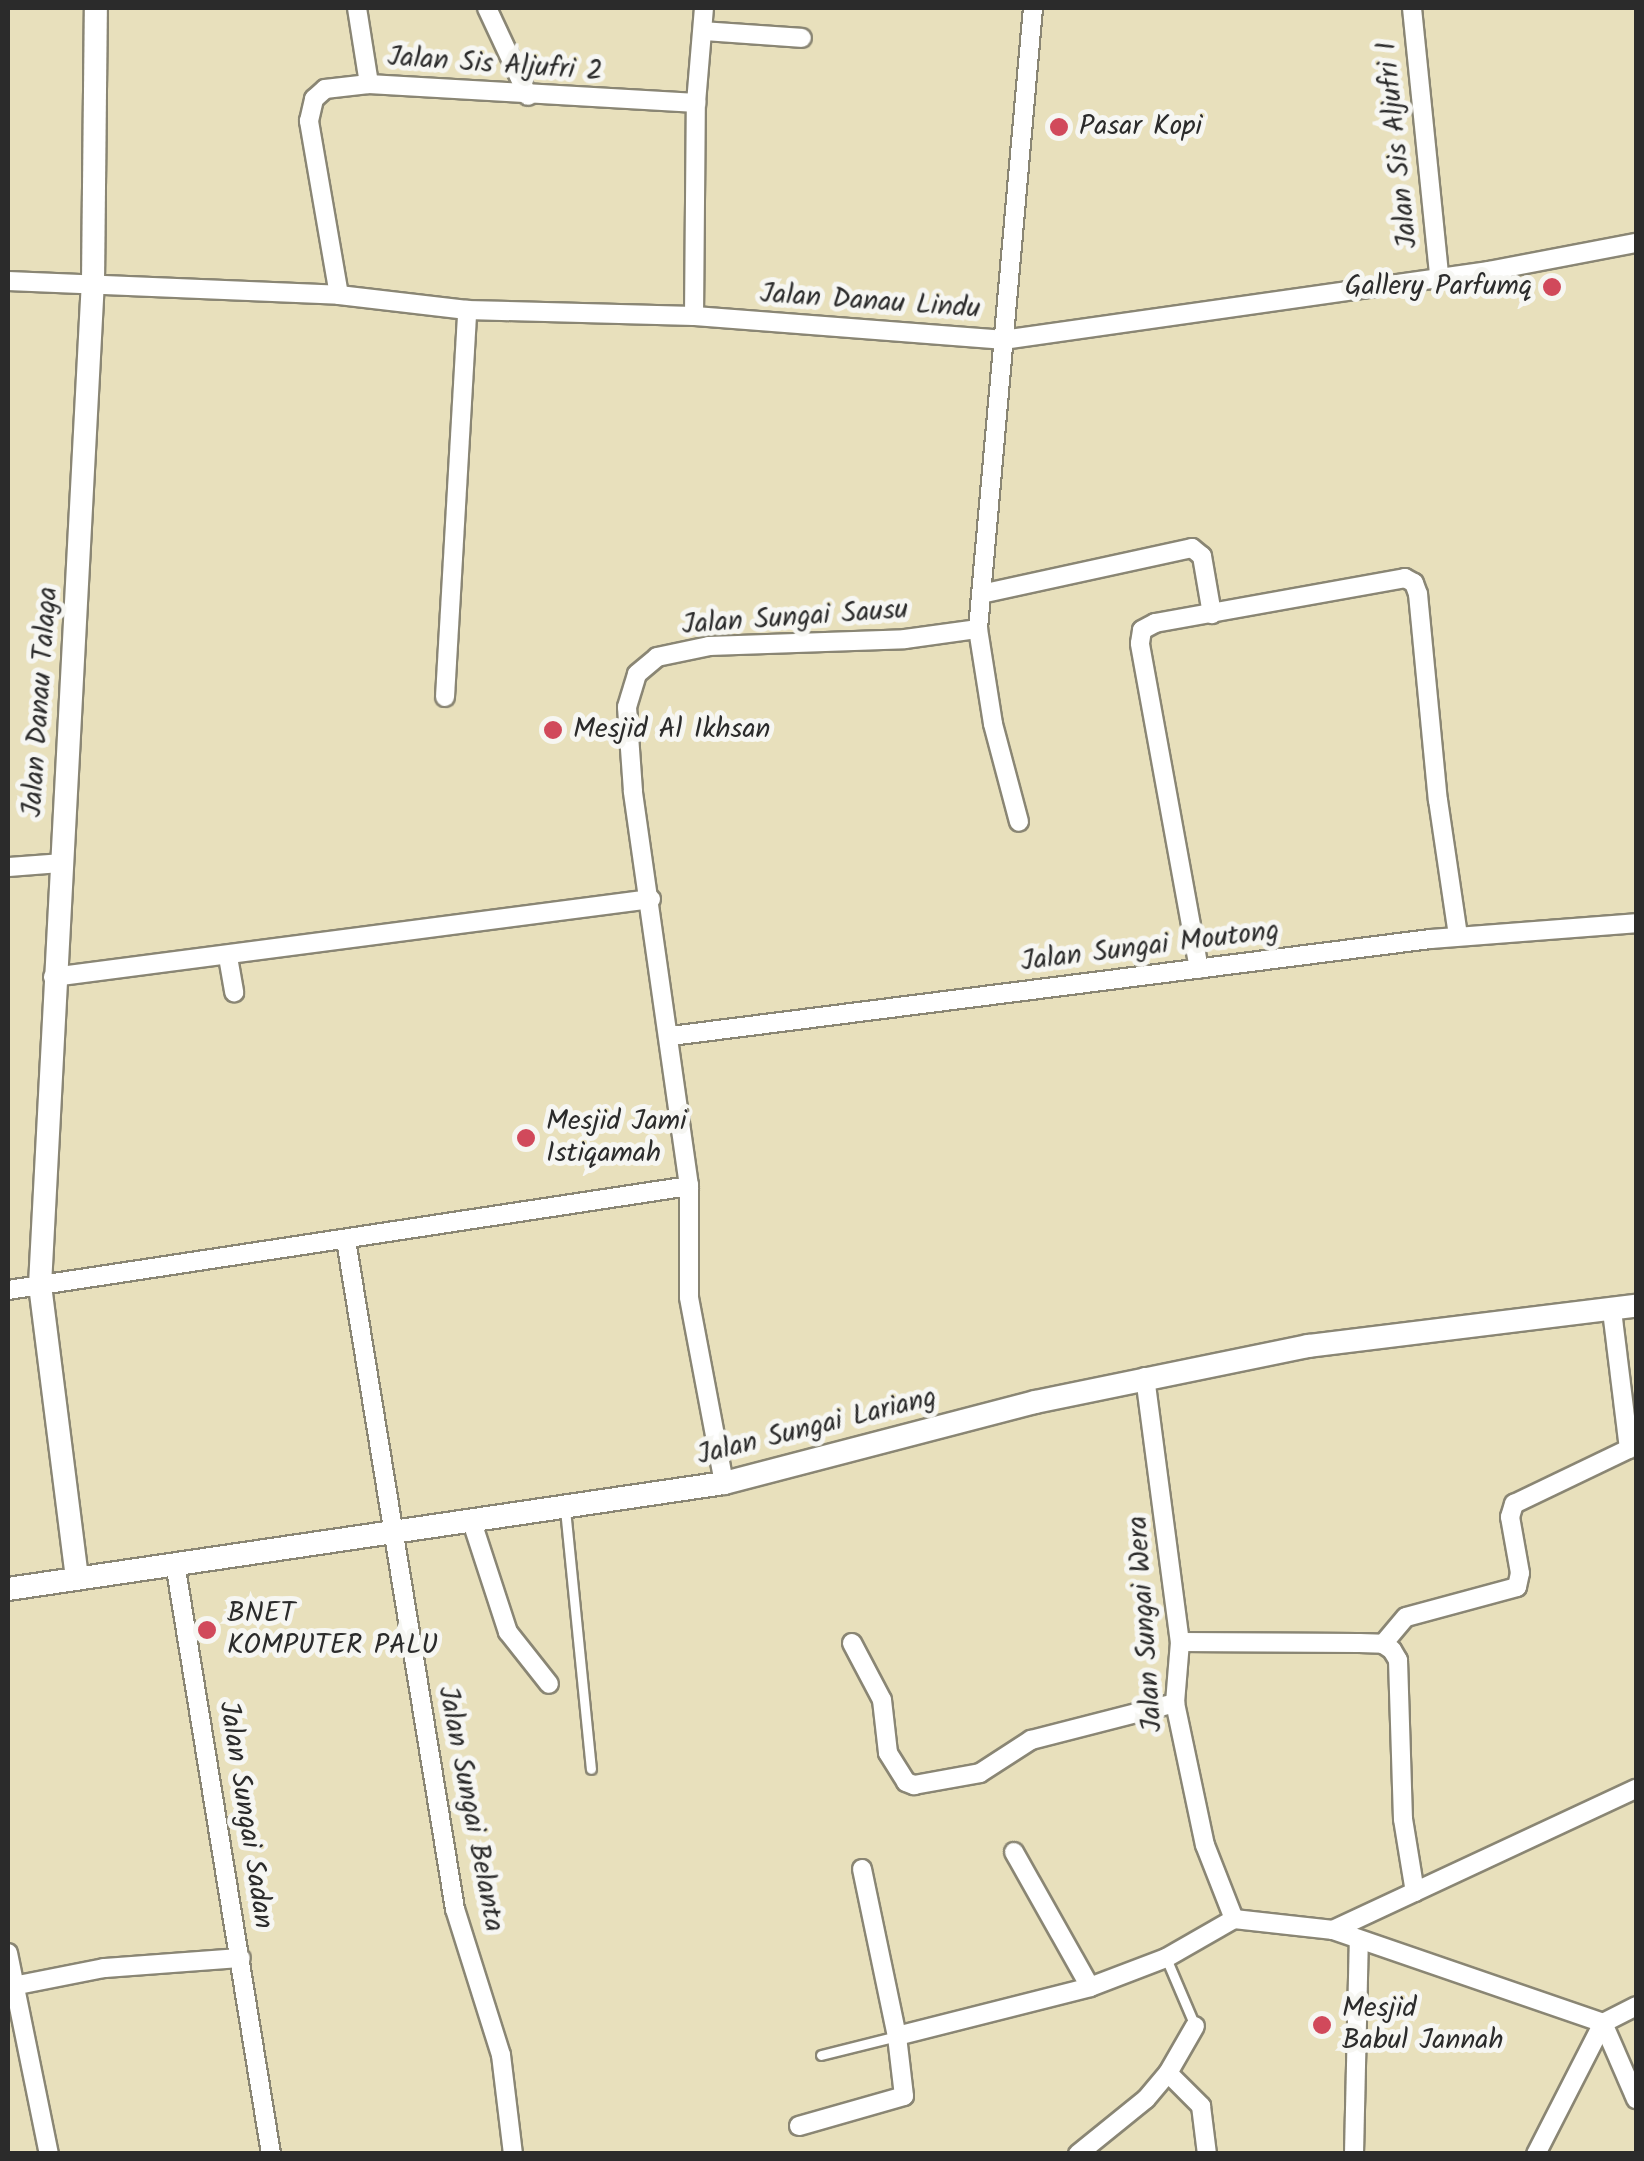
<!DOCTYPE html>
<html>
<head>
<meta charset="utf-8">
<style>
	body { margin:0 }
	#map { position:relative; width:1644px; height:2161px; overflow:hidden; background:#e8e0bc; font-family:Kalam,sans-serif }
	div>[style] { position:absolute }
	.roads { filter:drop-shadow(2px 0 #8a8674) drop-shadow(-2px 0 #8a8674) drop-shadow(0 2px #8a8674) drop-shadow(0 -2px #8a8674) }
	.service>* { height:9px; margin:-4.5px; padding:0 4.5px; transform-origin:4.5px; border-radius:4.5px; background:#fff }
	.minor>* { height:18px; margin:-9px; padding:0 9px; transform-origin:9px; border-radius:9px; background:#fff }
	.tertiary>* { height:22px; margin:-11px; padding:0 11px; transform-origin:11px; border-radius:11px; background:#fff }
	.dots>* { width:28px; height:28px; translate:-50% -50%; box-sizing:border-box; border:5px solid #f6f6f2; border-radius:50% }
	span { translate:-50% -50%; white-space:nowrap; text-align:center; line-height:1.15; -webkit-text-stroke:10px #f6f6f2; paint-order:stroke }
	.street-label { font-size:28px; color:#2b2b2b }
	.poi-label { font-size:28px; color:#2b2b2b }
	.left { translate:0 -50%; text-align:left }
	.right { translate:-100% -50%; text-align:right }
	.frame { position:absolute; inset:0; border:10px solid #2b2b2b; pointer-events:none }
</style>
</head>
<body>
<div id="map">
	<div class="roads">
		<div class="service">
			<div style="left:565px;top:1509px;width:261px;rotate:84.3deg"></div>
			<div style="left:1166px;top:1958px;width:74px;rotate:66.9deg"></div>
			<div style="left:821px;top:2055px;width:78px;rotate:-14deg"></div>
		</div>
		<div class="minor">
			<div style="left:357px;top:8px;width:77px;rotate:81deg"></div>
			<div style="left:369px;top:84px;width:328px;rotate:3.3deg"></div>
			<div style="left:487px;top:8px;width:97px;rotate:65deg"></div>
			<div style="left:1412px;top:8px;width:269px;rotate:84.2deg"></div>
			<div style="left:703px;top:31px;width:99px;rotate:4deg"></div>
			<div style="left:8px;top:281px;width:331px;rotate:2.4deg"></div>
			<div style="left:339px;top:295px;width:129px;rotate:6.7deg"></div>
			<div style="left:467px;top:310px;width:227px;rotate:1.5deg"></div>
			<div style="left:694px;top:316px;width:310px;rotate:4.4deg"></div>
			<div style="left:1003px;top:340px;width:491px;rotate:-8.1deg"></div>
			<div style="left:1489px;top:271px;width:150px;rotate:-10.8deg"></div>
			<div style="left:339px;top:295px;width:177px;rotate:-99.8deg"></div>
			<div style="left:309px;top:121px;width:23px;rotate:-77deg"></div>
			<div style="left:314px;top:99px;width:15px;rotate:-42deg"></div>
			<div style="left:325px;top:89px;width:44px;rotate:-6.5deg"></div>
			<div style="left:694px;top:316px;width:213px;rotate:-89.5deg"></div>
			<div style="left:696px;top:103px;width:95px;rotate:-85.2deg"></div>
			<div style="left:981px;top:594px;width:216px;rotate:-12.3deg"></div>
			<div style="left:1192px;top:548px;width:13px;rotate:39deg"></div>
			<div style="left:1202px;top:556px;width:59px;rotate:80.2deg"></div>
			<div style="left:978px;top:629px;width:96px;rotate:81deg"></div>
			<div style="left:993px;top:724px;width:101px;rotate:75.1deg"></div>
			<div style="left:445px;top:697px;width:388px;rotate:-86.7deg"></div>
			<div style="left:8px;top:867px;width:53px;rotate:-4.3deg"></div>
			<div style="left:228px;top:957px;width:36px;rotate:80deg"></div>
			<div style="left:1199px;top:969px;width:331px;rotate:-100.3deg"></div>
			<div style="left:1140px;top:643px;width:13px;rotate:-81deg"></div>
			<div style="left:1142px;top:630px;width:15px;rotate:-28deg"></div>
			<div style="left:1155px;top:623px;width:254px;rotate:-10.2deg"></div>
			<div style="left:1405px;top:578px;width:10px;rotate:29deg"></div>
			<div style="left:1414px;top:583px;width:12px;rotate:70deg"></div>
			<div style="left:1418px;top:594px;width:207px;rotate:84.5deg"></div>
			<div style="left:1438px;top:800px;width:137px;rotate:81.6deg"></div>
			<div style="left:53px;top:977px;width:603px;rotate:-7.43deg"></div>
			<div style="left:671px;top:1036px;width:765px;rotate:-7.28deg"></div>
			<div style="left:1430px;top:939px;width:207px;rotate:-4.4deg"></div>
			<div style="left:346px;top:1240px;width:678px;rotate:80.75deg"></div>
			<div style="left:455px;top:1909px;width:153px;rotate:72.5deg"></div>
			<div style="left:501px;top:2055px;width:100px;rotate:83.1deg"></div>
			<div style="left:8px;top:1290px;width:689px;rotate:-8.68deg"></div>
			<div style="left:1145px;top:1377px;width:267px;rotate:82.5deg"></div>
			<div style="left:1180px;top:1642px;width:61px;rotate:94.7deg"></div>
			<div style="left:1175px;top:1703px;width:145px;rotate:78.1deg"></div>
			<div style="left:1205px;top:1845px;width:79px;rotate:68.6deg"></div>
			<div style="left:1234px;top:1919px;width:100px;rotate:6.3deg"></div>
			<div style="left:1333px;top:1930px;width:334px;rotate:-25deg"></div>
			<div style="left:724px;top:1483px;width:189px;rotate:-100.7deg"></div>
			<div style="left:689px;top:1297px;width:111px;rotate:-90deg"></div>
			<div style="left:689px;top:1186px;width:399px;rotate:-98.1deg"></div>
			<div style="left:633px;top:791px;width:84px;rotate:-94.1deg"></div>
			<div style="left:627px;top:707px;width:34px;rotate:-73deg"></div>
			<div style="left:637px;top:674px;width:26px;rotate:-40deg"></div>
			<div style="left:657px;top:657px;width:53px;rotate:-11.9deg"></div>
			<div style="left:709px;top:646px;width:196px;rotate:-2deg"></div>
			<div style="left:905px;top:639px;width:74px;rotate:-7.8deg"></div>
			<div style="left:978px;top:629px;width:623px;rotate:-84.94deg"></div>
			<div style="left:472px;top:1522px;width:116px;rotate:71.9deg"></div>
			<div style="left:508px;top:1632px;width:66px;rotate:51.7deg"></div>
			<div style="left:175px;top:1563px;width:599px;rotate:80.77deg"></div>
			<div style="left:1180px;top:1642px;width:179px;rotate:0.3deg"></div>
			<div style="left:1359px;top:1643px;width:24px;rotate:2deg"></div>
			<div style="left:1383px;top:1644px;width:11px;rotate:34deg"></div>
			<div style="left:1392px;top:1650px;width:12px;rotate:59deg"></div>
			<div style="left:1398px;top:1660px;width:159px;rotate:88.2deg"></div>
			<div style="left:1403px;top:1819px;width:74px;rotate:80.7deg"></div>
			<div style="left:852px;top:1643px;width:64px;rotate:62.2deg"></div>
			<div style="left:882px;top:1700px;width:53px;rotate:83.5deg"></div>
			<div style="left:888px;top:1753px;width:34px;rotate:58deg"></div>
			<div style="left:906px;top:1782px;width:9px;rotate:21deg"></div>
			<div style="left:914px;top:1785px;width:67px;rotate:-10.3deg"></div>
			<div style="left:980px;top:1773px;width:61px;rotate:-32.9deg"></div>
			<div style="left:1031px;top:1740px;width:149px;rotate:-14.4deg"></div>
			<div style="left:1383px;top:1644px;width:35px;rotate:-50deg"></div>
			<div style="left:1406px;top:1617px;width:115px;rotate:-15.1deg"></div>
			<div style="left:1517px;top:1587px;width:14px;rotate:-78deg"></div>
			<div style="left:1520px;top:1573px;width:57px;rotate:-100.1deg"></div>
			<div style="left:1510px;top:1517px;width:14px;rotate:-73deg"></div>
			<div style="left:1514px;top:1504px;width:127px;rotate:-25.6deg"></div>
			<div style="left:1629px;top:1449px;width:140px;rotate:-97deg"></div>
			<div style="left:1014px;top:1852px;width:155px;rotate:60.6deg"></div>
			<div style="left:862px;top:1869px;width:171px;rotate:78.2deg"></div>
			<div style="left:1333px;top:1930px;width:286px;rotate:19deg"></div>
			<div style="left:1603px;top:2023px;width:37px;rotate:-27deg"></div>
			<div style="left:8px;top:1953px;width:205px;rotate:78.5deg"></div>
			<div style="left:8px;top:1987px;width:98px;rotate:-11.2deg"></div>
			<div style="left:104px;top:1968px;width:137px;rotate:-4.2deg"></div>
			<div style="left:1603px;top:2023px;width:83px;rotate:66.5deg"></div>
			<div style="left:1168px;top:2073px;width:54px;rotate:-60.1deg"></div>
			<div style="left:799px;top:2126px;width:109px;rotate:-15.9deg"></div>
			<div style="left:904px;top:2096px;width:60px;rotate:-96.7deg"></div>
			<div style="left:897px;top:2036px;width:199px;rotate:-14.2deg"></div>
			<div style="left:1090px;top:1987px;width:81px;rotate:-20.9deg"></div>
			<div style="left:1166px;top:1958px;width:78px;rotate:-29.8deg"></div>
			<div style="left:1078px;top:2154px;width:87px;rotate:-39deg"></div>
			<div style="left:1146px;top:2099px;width:34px;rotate:-50deg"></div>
			<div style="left:1168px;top:2073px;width:47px;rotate:45deg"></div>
			<div style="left:1201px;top:2106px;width:48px;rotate:82.9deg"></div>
			<div style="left:1354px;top:2154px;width:213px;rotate:-88.7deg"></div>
			<div style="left:1536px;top:2154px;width:147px;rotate:-62.9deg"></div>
		</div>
		<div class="tertiary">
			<div style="left:77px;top:1578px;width:295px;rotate:-97.2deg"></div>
			<div style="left:40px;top:1285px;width:1004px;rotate:-86.98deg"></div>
			<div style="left:93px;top:282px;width:274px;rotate:-89.4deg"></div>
			<div style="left:8px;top:1589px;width:724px;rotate:-8.42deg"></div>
			<div style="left:724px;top:1483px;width:321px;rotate:-14.6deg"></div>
			<div style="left:1035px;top:1402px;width:279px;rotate:-11.6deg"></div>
			<div style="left:1308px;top:1346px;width:330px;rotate:-7deg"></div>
		</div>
	</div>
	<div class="dots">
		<div style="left:1059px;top:127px;background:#d1495b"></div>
		<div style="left:1552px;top:287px;background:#d1495b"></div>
		<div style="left:553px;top:730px;background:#d1495b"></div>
		<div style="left:526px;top:1138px;background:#d1495b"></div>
		<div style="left:207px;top:1630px;background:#d1495b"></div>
		<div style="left:1322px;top:2025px;background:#d1495b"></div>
	</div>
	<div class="street-label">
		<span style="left:495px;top:65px;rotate:4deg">Jalan Sis Aljufri 2</span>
		<span style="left:1398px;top:145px;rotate:-96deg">Jalan Sis Aljufri I</span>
		<span style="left:870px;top:302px;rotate:4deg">Jalan Danau Lindu</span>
		<span style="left:795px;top:618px;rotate:-4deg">Jalan Sungai Sausu</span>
		<span style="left:41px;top:702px;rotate:-86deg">Jalan Danau Talaga</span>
		<span style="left:1150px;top:947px;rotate:-7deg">Jalan Sungai Moutong</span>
		<span style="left:817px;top:1427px;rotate:-14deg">Jalan Sungai Lariang</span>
		<span style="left:1146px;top:1624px;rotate:-94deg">Jalan Sungai Wera</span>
		<span style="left:470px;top:1809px;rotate:79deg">Jalan Sungai Belanta</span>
		<span style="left:245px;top:1815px;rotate:81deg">Jalan Sungai Sadan</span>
	</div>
	<div class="poi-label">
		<span class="left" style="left:1079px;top:127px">Pasar Kopi</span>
		<span class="right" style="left:1532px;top:287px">Gallery Parfumq</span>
		<span class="left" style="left:573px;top:730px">Mesjid Al Ikhsan</span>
		<span class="left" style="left:546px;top:1138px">Mesjid Jami<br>Istiqamah</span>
		<span class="left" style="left:227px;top:1630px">BNET<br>KOMPUTER PALU</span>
		<span class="left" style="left:1342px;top:2025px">Mesjid<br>Babul Jannah</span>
	</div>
	<div class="frame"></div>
</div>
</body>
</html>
